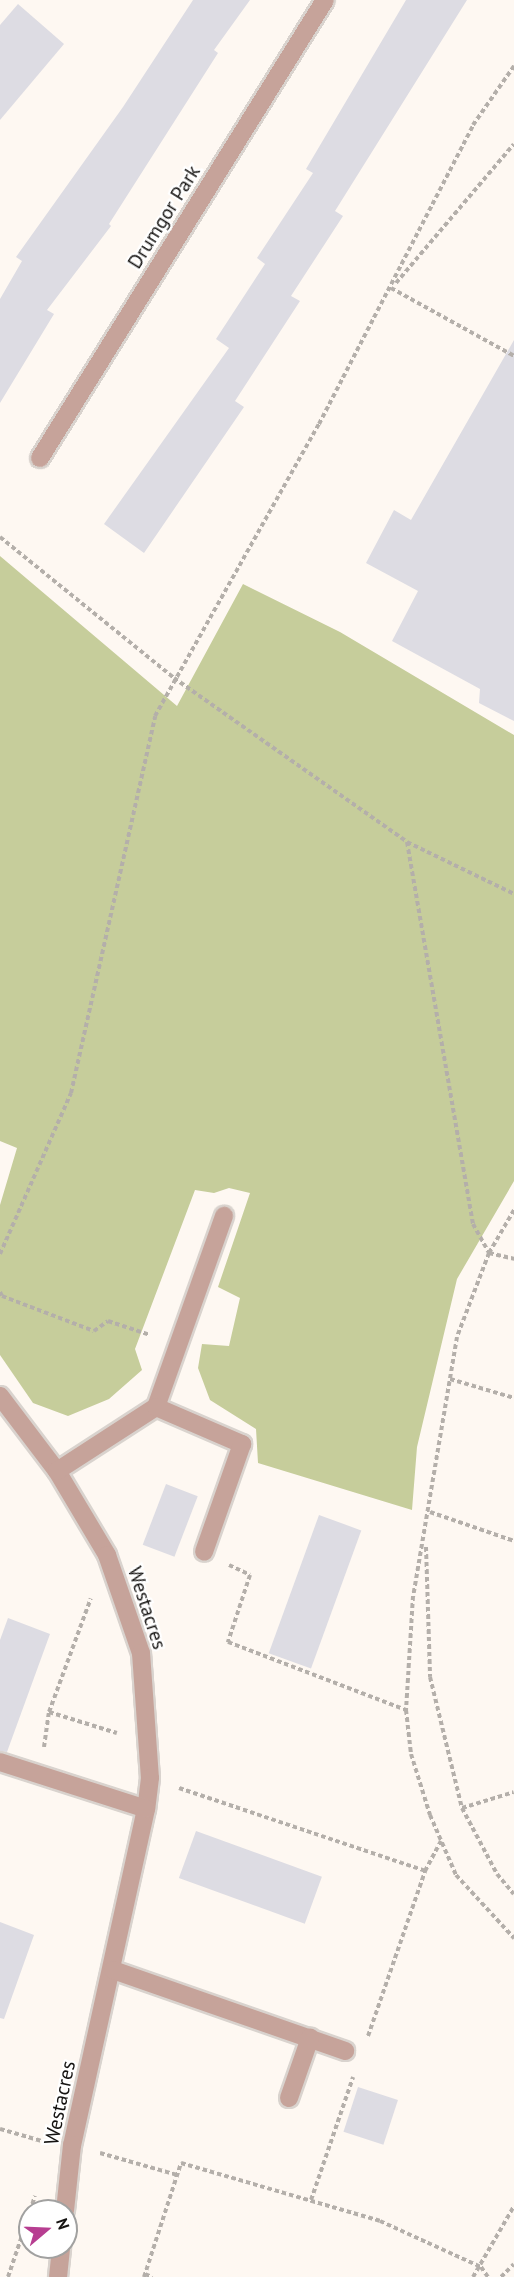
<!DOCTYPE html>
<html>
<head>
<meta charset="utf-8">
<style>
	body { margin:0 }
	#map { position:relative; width:514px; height:2277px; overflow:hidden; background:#fef8f2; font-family:"PT Sans",sans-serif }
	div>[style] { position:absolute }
	.green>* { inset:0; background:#c6cd9b }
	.building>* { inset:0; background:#dddce3; transform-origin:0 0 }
	.path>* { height:4px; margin-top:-2px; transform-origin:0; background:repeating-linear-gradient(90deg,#b4afaa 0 4.5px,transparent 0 7.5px) }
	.roads { filter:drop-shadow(2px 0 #d9d3ce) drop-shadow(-2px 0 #d9d3ce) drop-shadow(0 2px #d9d3ce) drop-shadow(0 -2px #d9d3ce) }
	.minor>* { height:18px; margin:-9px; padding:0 9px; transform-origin:9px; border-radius:9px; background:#c6a39a }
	span { translate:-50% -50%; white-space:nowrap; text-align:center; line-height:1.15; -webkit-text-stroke:4.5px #fff; paint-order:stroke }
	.street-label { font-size:20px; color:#151311 }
	.north { position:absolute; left:18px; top:2199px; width:60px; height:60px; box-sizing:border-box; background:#fff; border:2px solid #a1a1a0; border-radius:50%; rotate:71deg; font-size:16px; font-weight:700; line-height:24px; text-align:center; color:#151311 }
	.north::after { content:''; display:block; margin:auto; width:21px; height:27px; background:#b73e91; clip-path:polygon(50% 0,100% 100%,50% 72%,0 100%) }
</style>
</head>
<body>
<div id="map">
	<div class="green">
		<div style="clip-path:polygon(0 556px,177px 706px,243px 584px,340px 632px,514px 735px,514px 1181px,457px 1279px,417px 1447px,412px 1510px,258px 1463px,256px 1429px,210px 1400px,198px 1368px,202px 1344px,229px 1346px,240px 1298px,218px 1287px,250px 1193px,229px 1188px,214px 1193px,195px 1190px,135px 1349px,142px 1370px,109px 1399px,68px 1416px,33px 1403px,0 1355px,0 1205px,17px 1148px,0 1141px)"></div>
	</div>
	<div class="building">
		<div style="clip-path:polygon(193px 0,250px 0,214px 50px,218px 53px,109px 224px,111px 226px,47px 310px,54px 314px,0 403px,0 299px,22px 261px,16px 257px,123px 107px)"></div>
		<div style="clip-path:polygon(406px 0,467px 0,335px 211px,343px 216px,291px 296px,300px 301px,235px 401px,244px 407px,144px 553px,104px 524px,229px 348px,216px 339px,265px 264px,257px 258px,313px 173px,306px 169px)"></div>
		<div style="clip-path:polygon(18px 4px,64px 44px,0 120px,0 25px)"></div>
		<div style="clip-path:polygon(514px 340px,514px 721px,479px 703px,480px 689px,392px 641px,418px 591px,366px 563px,394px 510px,411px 520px)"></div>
		<div style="left:166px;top:1484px;width:34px;height:65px;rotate:21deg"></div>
		<div style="left:319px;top:1515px;width:45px;height:147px;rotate:20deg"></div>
		<div style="clip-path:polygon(8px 1618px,50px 1634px,7px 1752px,0 1751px,0 1640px)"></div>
		<div style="left:196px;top:1831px;width:134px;height:50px;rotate:20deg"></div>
		<div style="clip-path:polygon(0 1922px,34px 1935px,4px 2019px,0 2018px)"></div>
		<div style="left:358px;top:2087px;width:42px;height:47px;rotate:18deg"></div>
	</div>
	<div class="path">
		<div style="left:396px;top:283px;width:182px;rotate:-49.7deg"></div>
		<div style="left:391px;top:288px;width:141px;rotate:28.9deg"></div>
		<div style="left:0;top:537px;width:224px;rotate:39deg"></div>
		<div style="left:174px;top:678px;width:285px;rotate:35.1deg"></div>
		<div style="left:407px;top:842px;width:119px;rotate:25.9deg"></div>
		<div style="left:407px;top:842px;width:388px;rotate:80.2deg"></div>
		<div style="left:473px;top:1224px;width:33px;rotate:61deg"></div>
		<div style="left:489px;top:1253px;width:26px;rotate:13deg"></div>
		<div style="left:514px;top:1210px;width:50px;rotate:120.2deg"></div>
		<div style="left:489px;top:1253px;width:90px;rotate:110.9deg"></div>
		<div style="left:457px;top:1337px;width:263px;rotate:99.6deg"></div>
		<div style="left:413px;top:1596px;width:114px;rotate:93.5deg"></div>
		<div style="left:406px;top:1710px;width:44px;rotate:83.5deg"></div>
		<div style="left:411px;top:1754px;width:64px;rotate:72.7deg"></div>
		<div style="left:430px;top:1815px;width:65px;rotate:66.6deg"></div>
		<div style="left:456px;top:1875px;width:86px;rotate:47.4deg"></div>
		<div style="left:0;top:1254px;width:176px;rotate:-66.2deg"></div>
		<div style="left:71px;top:1093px;width:386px;rotate:-77.4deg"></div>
		<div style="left:155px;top:716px;width:335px;rotate:-60.7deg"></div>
		<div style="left:319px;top:424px;width:336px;rotate:-62.7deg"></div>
		<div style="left:473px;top:125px;width:72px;rotate:-55.2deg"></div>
		<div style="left:0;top:1292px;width:4px;rotate:63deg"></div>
		<div style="left:2px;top:1296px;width:98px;rotate:20.8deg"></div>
		<div style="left:94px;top:1331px;width:17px;rotate:-36deg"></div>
		<div style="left:108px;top:1321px;width:44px;rotate:18.4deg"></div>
		<div style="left:450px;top:1379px;width:67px;rotate:16.5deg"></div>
		<div style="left:430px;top:1512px;width:89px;rotate:19deg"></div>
		<div style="left:426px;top:1547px;width:130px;rotate:88.2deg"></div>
		<div style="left:430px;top:1677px;width:135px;rotate:76.3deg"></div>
		<div style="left:462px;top:1808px;width:75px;rotate:62.1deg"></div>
		<div style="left:497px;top:1874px;width:26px;rotate:50deg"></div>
		<div style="left:229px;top:1565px;width:23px;rotate:25deg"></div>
		<div style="left:250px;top:1575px;width:71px;rotate:108.2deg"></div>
		<div style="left:228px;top:1642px;width:191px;rotate:20.9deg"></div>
		<div style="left:49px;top:1712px;width:71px;rotate:17.2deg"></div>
		<div style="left:44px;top:1747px;width:35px;rotate:-82deg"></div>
		<div style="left:49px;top:1712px;width:121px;rotate:-69.8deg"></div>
		<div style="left:179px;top:1788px;width:260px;rotate:18.6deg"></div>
		<div style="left:462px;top:1808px;width:54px;rotate:-17.1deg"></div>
		<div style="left:368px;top:2036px;width:175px;rotate:-70.9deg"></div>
		<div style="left:425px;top:1871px;width:34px;rotate:-62deg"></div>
		<div style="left:0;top:2129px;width:47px;rotate:16.1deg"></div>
		<div style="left:100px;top:2153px;width:80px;rotate:15.9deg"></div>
		<div style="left:311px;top:2200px;width:130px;rotate:-71.1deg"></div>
		<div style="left:30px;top:2211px;width:16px;rotate:-72deg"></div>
		<div style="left:145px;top:2274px;width:8px;rotate:23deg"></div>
		<div style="left:8px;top:2277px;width:69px;rotate:-71.3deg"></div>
		<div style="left:144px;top:2277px;width:120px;rotate:-72deg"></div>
		<div style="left:181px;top:2163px;width:207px;rotate:16.2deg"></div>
		<div style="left:380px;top:2221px;width:111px;rotate:24.5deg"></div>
		<div style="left:481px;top:2267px;width:12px;rotate:55deg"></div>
		<div style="left:473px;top:2277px;width:82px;rotate:-60deg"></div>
		<div style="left:501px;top:2277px;width:18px;rotate:-45deg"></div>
	</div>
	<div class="roads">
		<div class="minor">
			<div style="left:40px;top:458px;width:539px;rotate:-58.11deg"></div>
			<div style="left:0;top:1396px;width:94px;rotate:52.8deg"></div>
			<div style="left:57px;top:1471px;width:98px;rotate:59.2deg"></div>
			<div style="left:107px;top:1555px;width:104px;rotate:70.9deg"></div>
			<div style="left:141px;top:1653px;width:125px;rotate:85.9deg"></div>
			<div style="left:150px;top:1778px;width:31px;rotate:97deg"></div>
			<div style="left:146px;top:1809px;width:344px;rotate:102.4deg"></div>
			<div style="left:72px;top:2145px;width:66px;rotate:96.1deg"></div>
			<div style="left:156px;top:1407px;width:203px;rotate:-70.4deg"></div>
			<div style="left:57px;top:1471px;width:118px;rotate:-32.9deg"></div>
			<div style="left:156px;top:1407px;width:94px;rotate:23.3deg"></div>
			<div style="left:242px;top:1444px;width:114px;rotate:109.4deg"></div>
			<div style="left:0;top:1762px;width:153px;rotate:17.8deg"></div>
			<div style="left:113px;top:1970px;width:246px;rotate:19.2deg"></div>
			<div style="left:289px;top:2098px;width:64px;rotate:-70.7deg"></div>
			<div style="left:58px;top:2277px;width:30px;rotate:-84deg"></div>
		</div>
	</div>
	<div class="street-label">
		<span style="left:164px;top:217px;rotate:-58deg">Drumgor Park</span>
		<span style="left:147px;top:1608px;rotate:72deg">Westacres</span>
		<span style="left:60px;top:2103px;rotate:-78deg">Westacres</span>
	</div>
	<div class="north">N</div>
</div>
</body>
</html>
